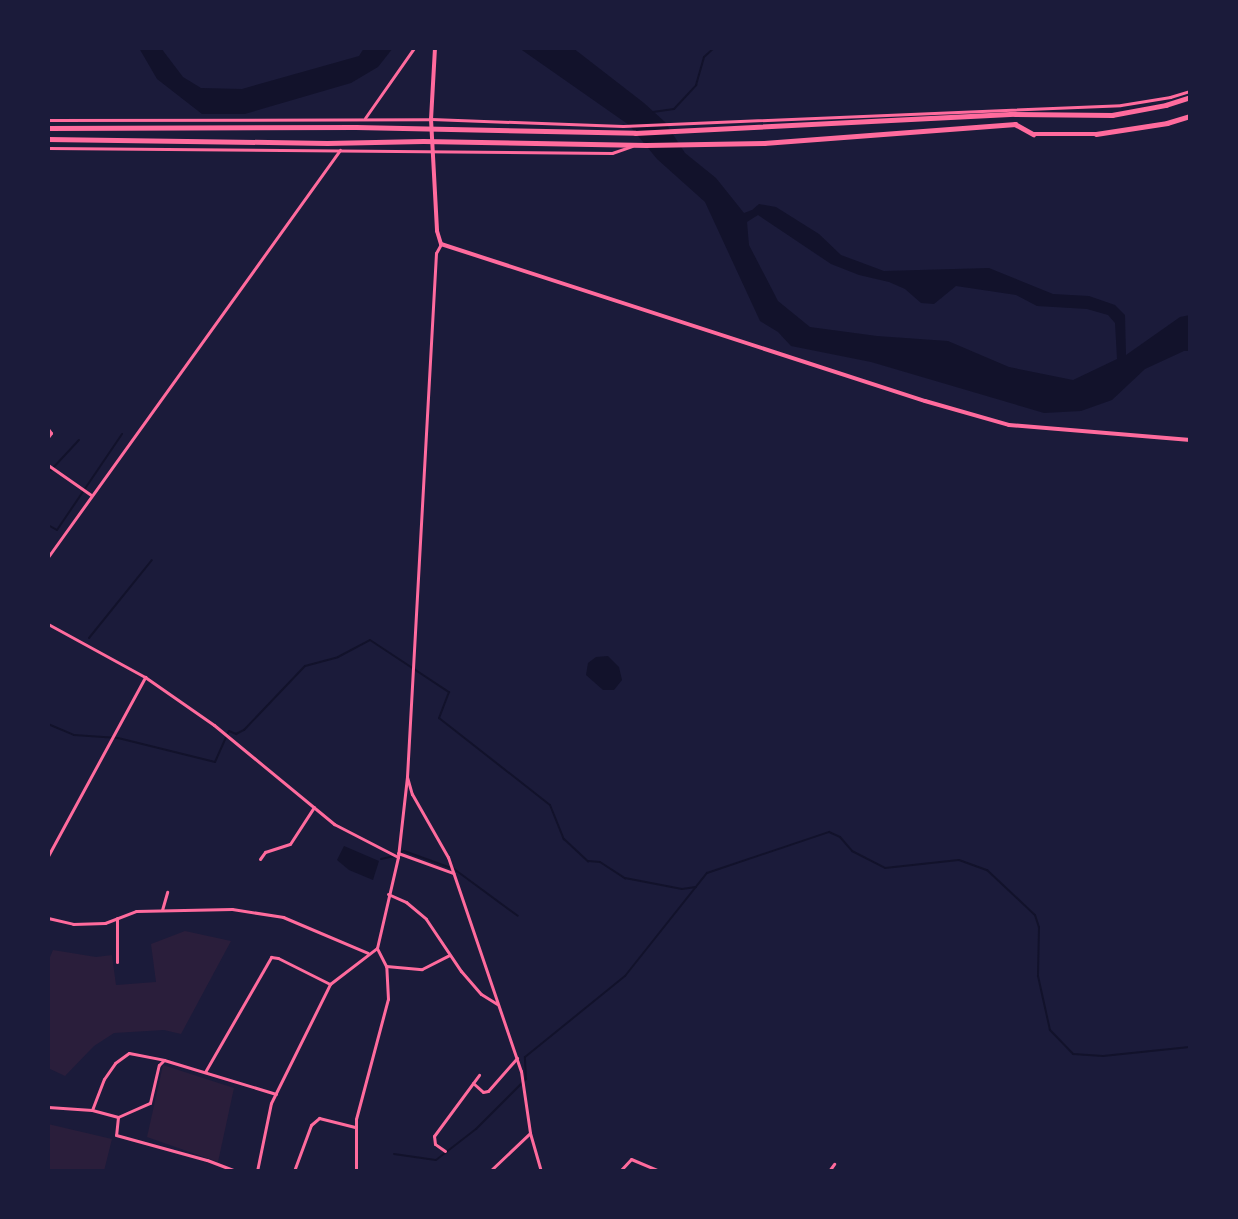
<!DOCTYPE html>
<html>
<head>
<meta charset="utf-8">
<style>
	body { margin:0 }
	#map { position:relative; width:1238px; height:1219px; overflow:hidden; background:#1b1b3a; font-family:"Noto Sans",sans-serif }
	div>[style] { position:absolute }
	.green>* { inset:0; background:#2a1e3b }
	.water>* { inset:0; background:#12122b }
	.stream>* { height:2px; margin:-1px; padding:0 1px; transform-origin:1px; border-radius:1px; background:#12122b }
	.minor>* { height:3px; margin:-1.5px; padding:0 1.5px; transform-origin:1.5px; border-radius:1.5px; background:#ff6b9d }
	.tertiary>* { height:3px; margin:-1.5px; padding:0 1.5px; transform-origin:1.5px; border-radius:1.5px; background:#ff6b9d }
	.secondary>* { height:4px; margin:-2px; padding:0 2px; transform-origin:2px; border-radius:2px; background:#ff6b9d }
	.trunk>* { height:4.5px; margin:-2.25px; padding:0 2.25px; transform-origin:2.25px; border-radius:2.25px; background:#ff6b9d }
	span { translate:-50% -50%; white-space:nowrap; text-align:center; line-height:1.15; -webkit-text-stroke:5px #1b1b3a; paint-order:stroke }
	.frame { position:absolute; inset:0; border:50px solid #1b1b3a; pointer-events:none }
</style>
</head>
<body>
<div id="map">
	<div class="green">
		<div style="clip-path:polygon(185px 931px,231px 941px,181px 1034px,164px 1030px,114px 1033px,94px 1046px,65px 1076px,48px 1068px,48px 962px,53px 950px,96px 957px,112px 955px,116px 985px,156px 982px,151px 944px)"></div>
		<div style="clip-path:polygon(163px 1065px,234px 1088px,218px 1162px,147px 1137px)"></div>
		<div style="clip-path:polygon(48px 1124px,112px 1139px,104px 1171px,48px 1171px)"></div>
	</div>
	<div class="water">
		<div style="clip-path:polygon(139px 48px,161px 48px,183px 77px,201px 88px,242px 89px,359px 56px,364px 48px,393px 48px,378px 67px,351px 83px,245px 114px,202px 114px,157px 79px)"></div>
		<div style="clip-path:polygon(evenodd,519px 48px,573px 48px,644px 103px,665px 122px,685px 153px,716px 178px,744px 213px,752px 210px,759px 204px,776px 207px,819px 234px,841px 255px,884px 271px,989px 268px,1053px 294px,1089px 296px,1115px 305px,1125px 315px,1126px 355px,1180px 317px,1190px 315px,1190px 351px,1184px 351px,1145px 369px,1112px 400px,1081px 411px,1044px 413px,871px 362px,791px 346px,778px 332px,760px 321px,705px 202px,657px 159px,629px 125px,519px 48px,758px 215px,831px 264px,859px 275px,889px 282px,905px 289px,921px 303px,934px 304px,956px 286px,1016px 295px,1037px 306px,1087px 309px,1108px 315px,1115px 323px,1117px 359px,1073px 380px,1009px 367px,948px 341px,877px 336px,810px 327px,778px 301px,749px 245px,747px 222px,758px 215px)"></div>
		<div style="clip-path:polygon(596px 657px,608px 656px,619px 667px,622px 680px,614px 690px,603px 690px,586px 675px,588px 663px)"></div>
		<div style="clip-path:polygon(344px 846px,379px 861px,373px 880px,349px 870px,337px 860px)"></div>
	</div>
	<div class="stream">
		<div style="left:653px;top:112px;width:21px;rotate:-8deg"></div>
		<div style="left:674px;top:109px;width:33px;rotate:-47deg"></div>
		<div style="left:696px;top:85px;width:29px;rotate:-74deg"></div>
		<div style="left:704px;top:57px;width:13px;rotate:-42deg"></div>
		<div style="left:48px;top:468px;width:4px;rotate:34deg"></div>
		<div style="left:51px;top:470px;width:41px;rotate:-47deg"></div>
		<div style="left:48px;top:525px;width:10px;rotate:29deg"></div>
		<div style="left:57px;top:530px;width:116px;rotate:-55.9deg"></div>
		<div style="left:89px;top:638px;width:100px;rotate:-51.1deg"></div>
		<div style="left:48px;top:724px;width:28px;rotate:23deg"></div>
		<div style="left:74px;top:735px;width:44px;rotate:3.9deg"></div>
		<div style="left:118px;top:738px;width:100px;rotate:13.9deg"></div>
		<div style="left:215px;top:762px;width:34px;rotate:-66deg"></div>
		<div style="left:229px;top:731px;width:8px;rotate:23deg"></div>
		<div style="left:236px;top:734px;width:9px;rotate:-27deg"></div>
		<div style="left:244px;top:730px;width:88px;rotate:-46.4deg"></div>
		<div style="left:305px;top:666px;width:34px;rotate:-15deg"></div>
		<div style="left:338px;top:657px;width:36px;rotate:-28deg"></div>
		<div style="left:370px;top:640px;width:95px;rotate:33.4deg"></div>
		<div style="left:449px;top:692px;width:28px;rotate:111deg"></div>
		<div style="left:439px;top:718px;width:141px;rotate:38.1deg"></div>
		<div style="left:550px;top:805px;width:37px;rotate:68deg"></div>
		<div style="left:564px;top:839px;width:33px;rotate:43deg"></div>
		<div style="left:588px;top:861px;width:12px;rotate:5deg"></div>
		<div style="left:600px;top:862px;width:30px;rotate:33deg"></div>
		<div style="left:625px;top:878px;width:58px;rotate:10.9deg"></div>
		<div style="left:682px;top:889px;width:14px;rotate:-8deg"></div>
		<div style="left:400px;top:853px;width:4px;rotate:-27deg"></div>
		<div style="left:404px;top:851px;width:53px;rotate:19.8deg"></div>
		<div style="left:454px;top:869px;width:79px;rotate:36.3deg"></div>
		<div style="left:381px;top:859px;width:14px;rotate:-12deg"></div>
		<div style="left:394px;top:1154px;width:42px;rotate:8.1deg"></div>
		<div style="left:436px;top:1160px;width:51px;rotate:-37.8deg"></div>
		<div style="left:476px;top:1129px;width:71px;rotate:-45deg"></div>
		<div style="left:526px;top:1079px;width:22px;rotate:-93deg"></div>
		<div style="left:525px;top:1057px;width:129px;rotate:-39deg"></div>
		<div style="left:625px;top:976px;width:132px;rotate:-51.5deg"></div>
		<div style="left:707px;top:873px;width:129px;rotate:-18.6deg"></div>
		<div style="left:829px;top:832px;width:12px;rotate:24deg"></div>
		<div style="left:840px;top:837px;width:18px;rotate:49deg"></div>
		<div style="left:852px;top:851px;width:37px;rotate:27deg"></div>
		<div style="left:885px;top:868px;width:74px;rotate:-6.2deg"></div>
		<div style="left:959px;top:860px;width:30px;rotate:20deg"></div>
		<div style="left:987px;top:870px;width:66px;rotate:43.2deg"></div>
		<div style="left:1035px;top:915px;width:13px;rotate:72deg"></div>
		<div style="left:1039px;top:927px;width:49px;rotate:91.2deg"></div>
		<div style="left:1038px;top:976px;width:55px;rotate:77.5deg"></div>
		<div style="left:1050px;top:1030px;width:33px;rotate:46deg"></div>
		<div style="left:1073px;top:1054px;width:30px;rotate:4deg"></div>
		<div style="left:1103px;top:1056px;width:87px;rotate:-5.9deg"></div>
	</div>
	<div class="minor">
		<div style="left:365px;top:118px;width:85px;rotate:-55deg"></div>
		<div style="left:48px;top:429px;width:5px;rotate:53deg"></div>
		<div style="left:51px;top:433px;width:5px;rotate:127deg"></div>
		<div style="left:48px;top:465px;width:52px;rotate:34.9deg"></div>
		<div style="left:48px;top:557px;width:501px;rotate:-54.34deg"></div>
		<div style="left:48px;top:624px;width:111px;rotate:28.7deg"></div>
		<div style="left:145px;top:677px;width:84px;rotate:34.8deg"></div>
		<div style="left:214px;top:725px;width:156px;rotate:39.5deg"></div>
		<div style="left:334px;top:824px;width:72px;rotate:27.3deg"></div>
		<div style="left:398px;top:853px;width:59px;rotate:20deg"></div>
		<div style="left:48px;top:856px;width:204px;rotate:-61.5deg"></div>
		<div style="left:260px;top:859px;width:9px;rotate:-54deg"></div>
		<div style="left:265px;top:852px;width:26px;rotate:-18deg"></div>
		<div style="left:290px;top:844px;width:44px;rotate:-57deg"></div>
		<div style="left:388px;top:894px;width:20px;rotate:24deg"></div>
		<div style="left:406px;top:902px;width:26px;rotate:40deg"></div>
		<div style="left:426px;top:919px;width:63px;rotate:56.1deg"></div>
		<div style="left:461px;top:971px;width:30px;rotate:49deg"></div>
		<div style="left:481px;top:994px;width:19px;rotate:32deg"></div>
		<div style="left:162px;top:910px;width:19px;rotate:-74deg"></div>
		<div style="left:48px;top:918px;width:26px;rotate:13deg"></div>
		<div style="left:73px;top:924px;width:32px;rotate:-2deg"></div>
		<div style="left:105px;top:923px;width:33px;rotate:-21deg"></div>
		<div style="left:136px;top:911px;width:96px;rotate:-1.2deg"></div>
		<div style="left:232px;top:909px;width:52px;rotate:8.9deg"></div>
		<div style="left:283px;top:917px;width:92px;rotate:23deg"></div>
		<div style="left:117px;top:962px;width:44px;rotate:-90deg"></div>
		<div style="left:386px;top:966px;width:36px;rotate:5deg"></div>
		<div style="left:422px;top:969px;width:30px;rotate:-27deg"></div>
		<div style="left:205px;top:1072px;width:133px;rotate:-60.1deg"></div>
		<div style="left:271px;top:957px;width:7px;rotate:8deg"></div>
		<div style="left:278px;top:958px;width:58px;rotate:26.6deg"></div>
		<div style="left:473px;top:1083px;width:13px;rotate:42deg"></div>
		<div style="left:483px;top:1092px;width:5px;rotate:-11deg"></div>
		<div style="left:488px;top:1091px;width:44px;rotate:-48.7deg"></div>
		<div style="left:48px;top:1107px;width:44px;rotate:3.9deg"></div>
		<div style="left:92px;top:1110px;width:27px;rotate:15deg"></div>
		<div style="left:118px;top:1117px;width:35px;rotate:-24deg"></div>
		<div style="left:150px;top:1103px;width:39px;rotate:-77deg"></div>
		<div style="left:159px;top:1065px;width:7px;rotate:-45deg"></div>
		<div style="left:164px;top:1060px;width:117px;rotate:16.9deg"></div>
		<div style="left:92px;top:1110px;width:33px;rotate:-69deg"></div>
		<div style="left:104px;top:1079px;width:19px;rotate:-55deg"></div>
		<div style="left:115px;top:1063px;width:17px;rotate:-36deg"></div>
		<div style="left:129px;top:1053px;width:36px;rotate:11deg"></div>
		<div style="left:118px;top:1117px;width:18px;rotate:96deg"></div>
		<div style="left:116px;top:1135px;width:94px;rotate:15.4deg"></div>
		<div style="left:207px;top:1160px;width:30px;rotate:21deg"></div>
		<div style="left:445px;top:1151px;width:12px;rotate:-145deg"></div>
		<div style="left:435px;top:1144px;width:8px;rotate:-97deg"></div>
		<div style="left:434px;top:1136px;width:76px;rotate:-53.6deg"></div>
		<div style="left:257px;top:1171px;width:69px;rotate:-78.4deg"></div>
		<div style="left:271px;top:1103px;width:133px;rotate:-63.6deg"></div>
		<div style="left:330px;top:984px;width:59px;rotate:-37.5deg"></div>
		<div style="left:294px;top:1171px;width:49px;rotate:-69.7deg"></div>
		<div style="left:311px;top:1125px;width:11px;rotate:-41deg"></div>
		<div style="left:319px;top:1118px;width:38px;rotate:14deg"></div>
		<div style="left:356px;top:1171px;width:52px;rotate:-90deg"></div>
		<div style="left:356px;top:1119px;width:124px;rotate:-75.1deg"></div>
		<div style="left:388px;top:999px;width:33px;rotate:-93deg"></div>
		<div style="left:386px;top:966px;width:20px;rotate:-117deg"></div>
		<div style="left:377px;top:948px;width:93px;rotate:-77deg"></div>
		<div style="left:398px;top:857px;width:81px;rotate:-83.6deg"></div>
		<div style="left:490px;top:1171px;width:55px;rotate:-43.5deg"></div>
		<div style="left:620px;top:1171px;width:16px;rotate:-47deg"></div>
		<div style="left:631px;top:1159px;width:30px;rotate:23deg"></div>
		<div style="left:829px;top:1171px;width:9px;rotate:-54deg"></div>
	</div>
	<div class="tertiary">
		<div style="left:48px;top:120px;width:383px;rotate:-0.1deg"></div>
		<div style="left:431px;top:119px;width:192px;rotate:2.1deg"></div>
		<div style="left:623px;top:126px;width:498px;rotate:-2.4deg"></div>
		<div style="left:1121px;top:105px;width:50px;rotate:-9.3deg"></div>
		<div style="left:1170px;top:97px;width:21px;rotate:-17deg"></div>
		<div style="left:48px;top:148px;width:564px;rotate:0.51deg"></div>
		<div style="left:612px;top:153px;width:21px;rotate:-19deg"></div>
		<div style="left:441px;top:244px;width:10px;rotate:119deg"></div>
		<div style="left:436px;top:253px;width:525px;rotate:93.17deg"></div>
		<div style="left:407px;top:777px;width:18px;rotate:74deg"></div>
		<div style="left:412px;top:794px;width:73px;rotate:60.3deg"></div>
		<div style="left:448px;top:857px;width:226px;rotate:71.2deg"></div>
		<div style="left:521px;top:1071px;width:63px;rotate:81.7deg"></div>
		<div style="left:530px;top:1133px;width:40px;rotate:74deg"></div>
	</div>
	<div class="secondary">
		<div style="left:435px;top:48px;width:71px;rotate:93.2deg"></div>
		<div style="left:431px;top:119px;width:112px;rotate:86.9deg"></div>
		<div style="left:437px;top:231px;width:14px;rotate:73deg"></div>
		<div style="left:441px;top:244px;width:509px;rotate:17.97deg"></div>
		<div style="left:925px;top:401px;width:87px;rotate:15.9deg"></div>
		<div style="left:1009px;top:425px;width:182px;rotate:4.7deg"></div>
	</div>
	<div class="trunk">
		<div style="left:48px;top:128px;width:308px;rotate:-0.2deg"></div>
		<div style="left:356px;top:127px;width:279px;rotate:1.2deg"></div>
		<div style="left:635px;top:133px;width:380px;rotate:-2.9deg"></div>
		<div style="left:1015px;top:114px;width:97px;rotate:0.6deg"></div>
		<div style="left:1112px;top:115px;width:55px;rotate:-10.5deg"></div>
		<div style="left:1166px;top:105px;width:25px;rotate:-18deg"></div>
		<div style="left:48px;top:139px;width:279px;rotate:0.8deg"></div>
		<div style="left:327px;top:143px;width:96px;rotate:-1.2deg"></div>
		<div style="left:423px;top:141px;width:223px;rotate:1deg"></div>
		<div style="left:646px;top:145px;width:118px;rotate:-1deg"></div>
		<div style="left:764px;top:143px;width:252px;rotate:-4.3deg"></div>
		<div style="left:1015px;top:124px;width:21px;rotate:29deg"></div>
		<div style="left:1033px;top:134px;width:63px"></div>
		<div style="left:1096px;top:134px;width:72px;rotate:-8.8deg"></div>
		<div style="left:1167px;top:123px;width:24px;rotate:-17deg"></div>
	</div>
	<div class="frame"></div>
</div>
</body>
</html>
